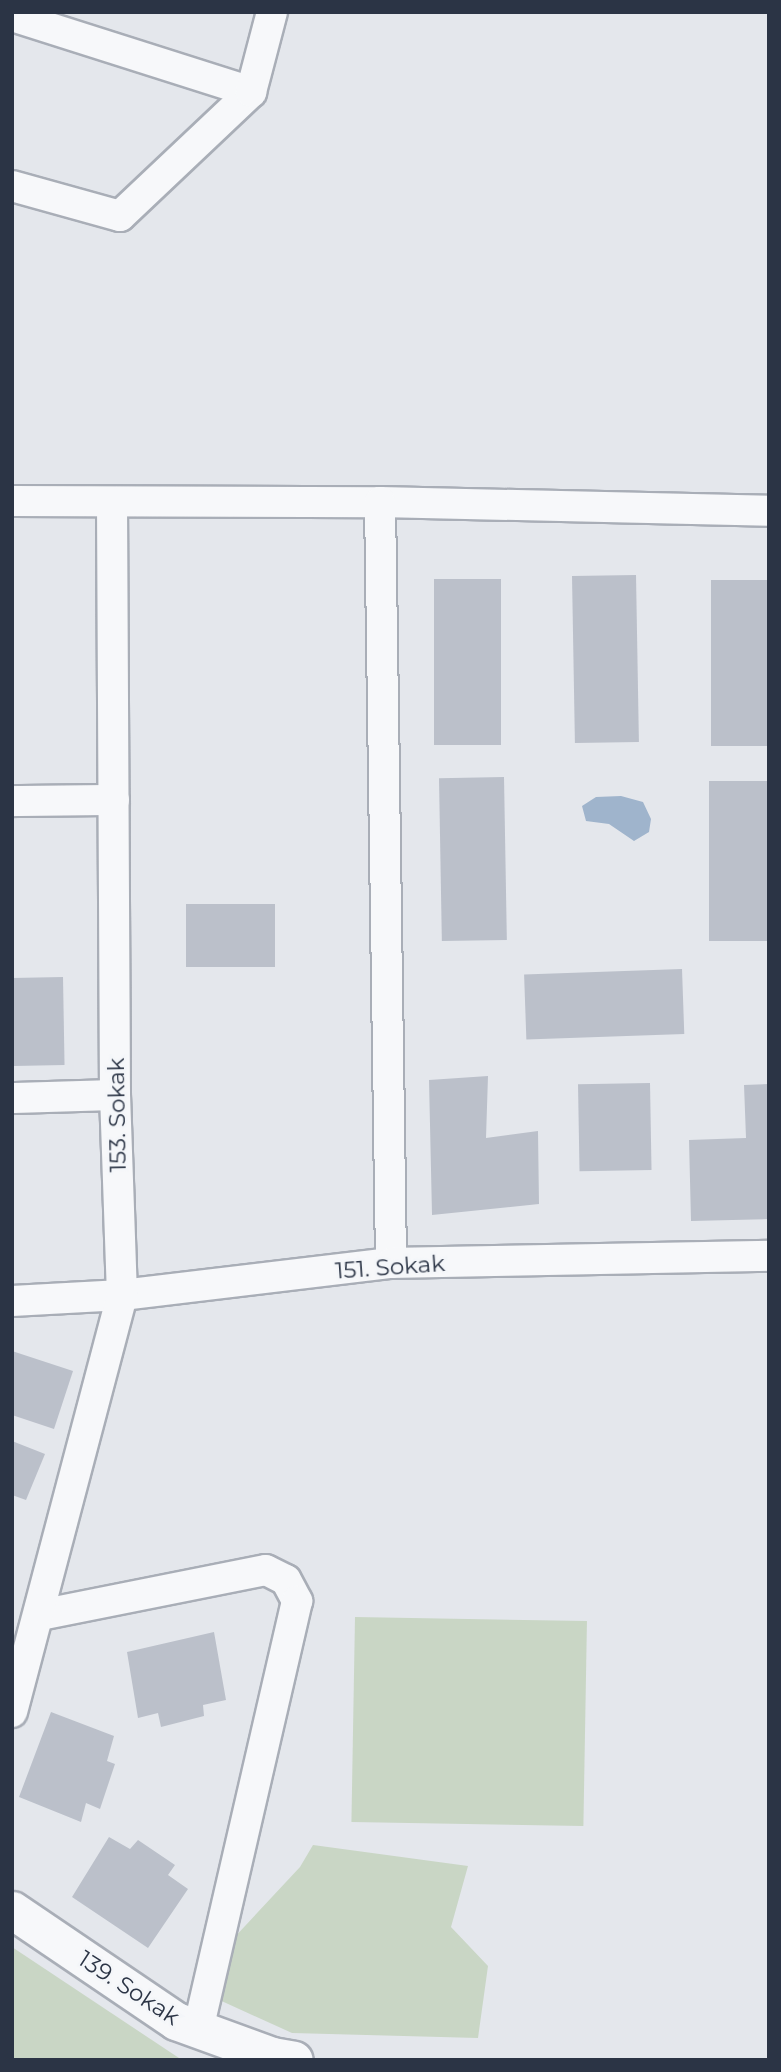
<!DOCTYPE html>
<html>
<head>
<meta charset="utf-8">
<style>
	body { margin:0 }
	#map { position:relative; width:781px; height:2072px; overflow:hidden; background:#e4e7ec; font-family:Montserrat,sans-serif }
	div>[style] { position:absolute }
	.green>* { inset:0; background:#c9d6c5; transform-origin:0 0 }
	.water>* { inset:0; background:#9fb4cc }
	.building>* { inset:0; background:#bbc0ca; transform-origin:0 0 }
	.roads { filter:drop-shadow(2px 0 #a9aeb7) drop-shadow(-2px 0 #a9aeb7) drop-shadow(0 2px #a9aeb7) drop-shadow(0 -2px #a9aeb7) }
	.minor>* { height:30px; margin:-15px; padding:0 15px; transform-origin:15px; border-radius:15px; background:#f7f8fa }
	.tertiary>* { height:37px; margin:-18.5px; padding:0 18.5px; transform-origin:18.5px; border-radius:18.5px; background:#f7f8fa }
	span { translate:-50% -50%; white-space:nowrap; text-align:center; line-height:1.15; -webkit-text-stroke:5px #f4f6f9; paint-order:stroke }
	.street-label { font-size:23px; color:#2b3445 }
	.frame { position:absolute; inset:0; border:14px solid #2b3445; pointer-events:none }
</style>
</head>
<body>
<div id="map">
	<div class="green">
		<div style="left:355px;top:1617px;width:232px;height:205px;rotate:1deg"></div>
		<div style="clip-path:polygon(313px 1845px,468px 1866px,451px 1927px,488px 1966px,478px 2038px,292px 2033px,215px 1998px,231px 1941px,300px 1867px)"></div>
		<div style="clip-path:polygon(12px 1947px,182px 2060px,12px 2060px)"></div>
	</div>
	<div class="water">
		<div style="clip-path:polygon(596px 797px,621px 796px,643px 802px,651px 819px,649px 832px,634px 841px,609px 824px,586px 821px,582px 806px)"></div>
	</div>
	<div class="building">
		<div style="left:636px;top:575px;width:167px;height:64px;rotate:89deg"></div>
		<div style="left:434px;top:579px;width:67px;height:166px"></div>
		<div style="left:769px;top:580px;width:166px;height:58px;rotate:90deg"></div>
		<div style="left:504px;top:777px;width:163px;height:65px;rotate:89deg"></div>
		<div style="left:769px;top:781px;width:160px;height:60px;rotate:90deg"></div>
		<div style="left:186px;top:904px;width:89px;height:63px"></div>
		<div style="left:682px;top:969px;width:65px;height:158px;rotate:88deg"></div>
		<div style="left:63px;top:977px;width:88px;height:51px;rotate:89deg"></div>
		<div style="clip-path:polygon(488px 1076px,486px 1138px,538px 1131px,539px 1204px,432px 1215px,429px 1080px)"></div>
		<div style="left:650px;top:1083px;width:87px;height:72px;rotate:89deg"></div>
		<div style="clip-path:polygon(769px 1084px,769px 1219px,691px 1221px,689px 1140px,746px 1138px,744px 1085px)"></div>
		<div style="clip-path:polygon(12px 1351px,73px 1371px,54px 1429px,12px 1415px)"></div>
		<div style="clip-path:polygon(12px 1441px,45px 1454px,26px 1500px,12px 1495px)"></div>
		<div style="clip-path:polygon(214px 1632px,226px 1700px,203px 1705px,204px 1716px,161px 1727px,158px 1713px,138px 1718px,127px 1652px)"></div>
		<div style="clip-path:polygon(51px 1712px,114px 1736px,107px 1761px,115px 1764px,100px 1809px,86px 1803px,81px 1822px,19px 1797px)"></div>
		<div style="clip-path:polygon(109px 1837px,130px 1849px,138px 1840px,175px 1865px,168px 1875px,188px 1889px,148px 1948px,72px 1897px)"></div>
	</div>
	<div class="roads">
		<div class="minor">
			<div style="left:12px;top:16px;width:251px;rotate:17.6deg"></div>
			<div style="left:12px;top:186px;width:112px;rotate:15.5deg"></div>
			<div style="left:120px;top:216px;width:180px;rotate:-43.4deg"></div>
			<div style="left:251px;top:92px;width:83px;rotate:-75.3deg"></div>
			<div style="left:12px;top:501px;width:368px;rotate:0.2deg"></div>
			<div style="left:380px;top:502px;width:389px;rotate:1.3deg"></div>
			<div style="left:380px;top:502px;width:761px;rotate:89.17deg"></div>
			<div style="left:12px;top:801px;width:102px;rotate:-0.6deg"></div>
			<div style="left:12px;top:1098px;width:103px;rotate:-1.7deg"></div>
			<div style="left:12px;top:1301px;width:110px;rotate:-3.1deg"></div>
			<div style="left:122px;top:1295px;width:271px;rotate:-6.8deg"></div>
			<div style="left:391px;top:1263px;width:378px;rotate:-1.1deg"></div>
			<div style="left:40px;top:1615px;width:230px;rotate:-11.3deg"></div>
			<div style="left:266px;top:1570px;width:22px;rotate:27deg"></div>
			<div style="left:286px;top:1580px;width:24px;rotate:62deg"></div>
			<div style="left:297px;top:1601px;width:439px;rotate:103deg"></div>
			<div style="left:12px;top:1712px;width:431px;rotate:-75.2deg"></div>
			<div style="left:122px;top:1295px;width:200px;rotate:-92deg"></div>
			<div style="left:115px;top:1095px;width:592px;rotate:-90.29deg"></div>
		</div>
		<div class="tertiary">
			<div style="left:12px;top:1910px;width:198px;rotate:34.1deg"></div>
			<div style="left:176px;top:2021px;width:102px;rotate:20deg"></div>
			<div style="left:272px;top:2056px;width:22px;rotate:10deg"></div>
		</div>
	</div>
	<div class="street-label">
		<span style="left:117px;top:1115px;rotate:-91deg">153. Sokak</span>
		<span style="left:390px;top:1267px;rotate:-4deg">151. Sokak</span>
		<span style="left:129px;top:1988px;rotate:33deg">139. Sokak</span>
	</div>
	<div class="frame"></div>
</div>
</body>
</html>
